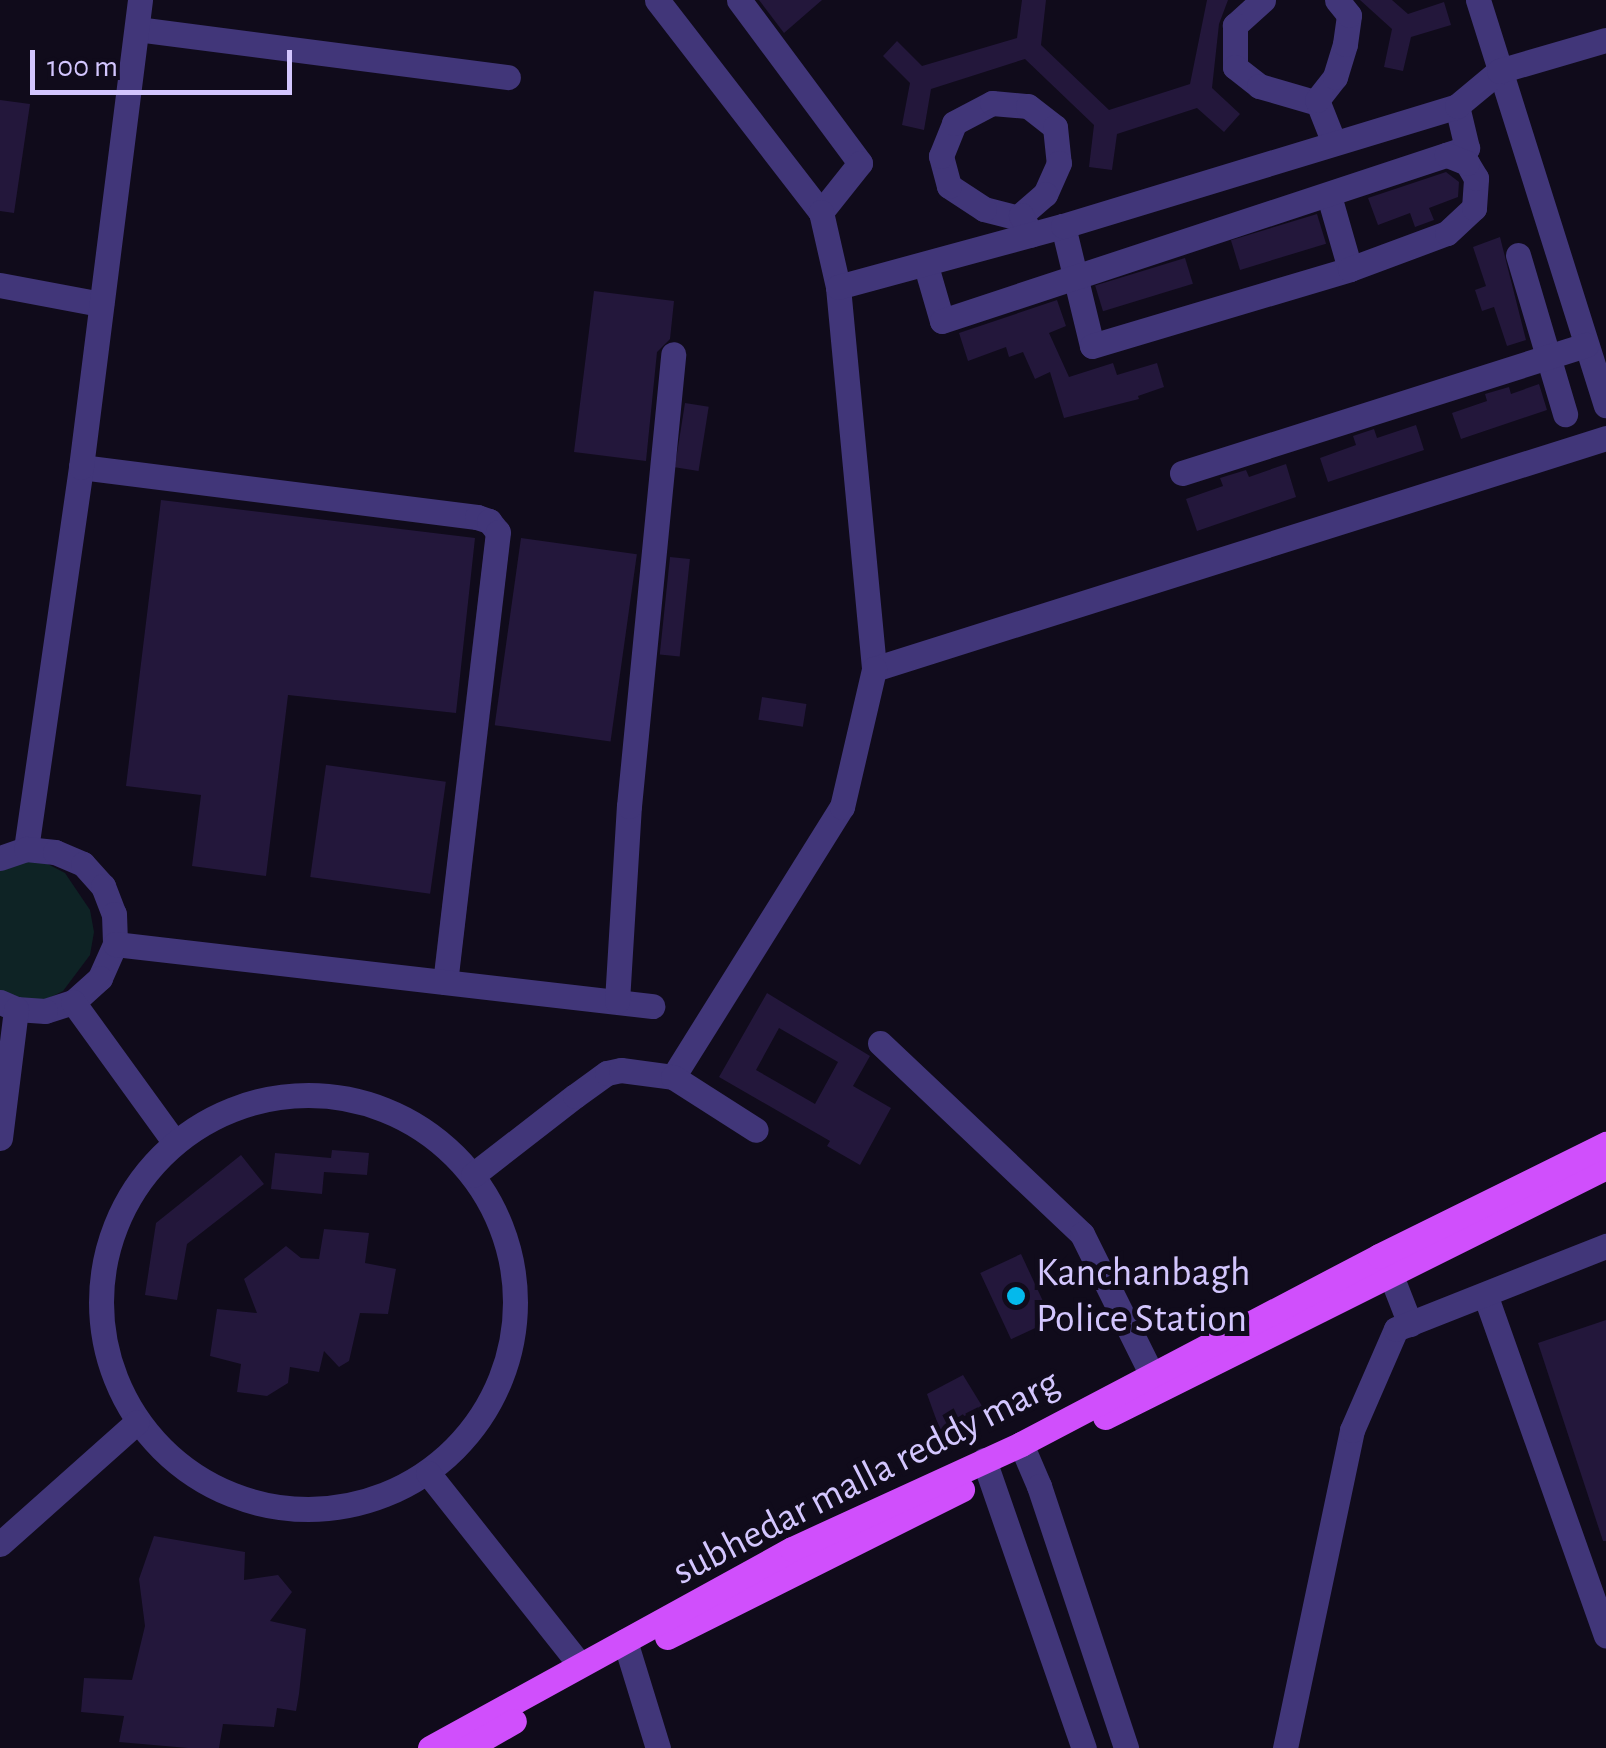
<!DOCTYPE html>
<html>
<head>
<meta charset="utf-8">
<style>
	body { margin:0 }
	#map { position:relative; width:1606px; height:1748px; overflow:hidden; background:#100b1b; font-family:"Alegreya Sans",sans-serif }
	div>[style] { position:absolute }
	.green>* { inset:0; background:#0e2325 }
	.building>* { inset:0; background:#23173b; transform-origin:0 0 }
	.minor>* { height:25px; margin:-12.5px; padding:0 12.5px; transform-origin:12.5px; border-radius:12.5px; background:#413679 }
	.minor>.ring { margin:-12.5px; padding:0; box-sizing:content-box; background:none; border:25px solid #413679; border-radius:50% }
	.major>* { height:25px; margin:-12.5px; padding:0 12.5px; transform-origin:12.5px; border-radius:12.5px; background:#d04ffc }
	.dots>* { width:28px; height:28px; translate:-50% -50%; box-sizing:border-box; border:5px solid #100b1b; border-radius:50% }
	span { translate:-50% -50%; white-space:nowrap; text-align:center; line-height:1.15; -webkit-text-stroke:10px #100b1b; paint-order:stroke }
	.poi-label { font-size:40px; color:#d3c6fe }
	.left { translate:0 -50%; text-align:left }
	.street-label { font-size:40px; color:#d3c6fe }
	.scale { position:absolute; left:30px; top:50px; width:262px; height:45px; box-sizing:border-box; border:5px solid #d3c6fe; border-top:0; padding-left:12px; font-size:30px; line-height:35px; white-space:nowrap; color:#d3c6fe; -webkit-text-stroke:8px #100b1b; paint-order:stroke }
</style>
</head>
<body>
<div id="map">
	<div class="green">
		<div style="clip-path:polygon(17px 858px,42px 861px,65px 873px,90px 910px,94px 932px,90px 955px,63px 991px,43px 1001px,0 1000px,0 863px)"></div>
	</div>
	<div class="building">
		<div style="clip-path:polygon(759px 0,822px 0,784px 33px)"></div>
		<div style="clip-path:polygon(1022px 0,1046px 0,1041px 45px,1109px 110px,1190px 84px,1207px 0,1228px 0,1219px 24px,1212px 88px,1240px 114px,1224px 132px,1197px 108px,1117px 134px,1112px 170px,1089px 167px,1094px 125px,1025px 59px,931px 89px,924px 130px,902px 125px,910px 83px,883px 56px,897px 41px,922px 66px,1017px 38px)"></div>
		<div style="clip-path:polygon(1360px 0,1392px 0,1408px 14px,1444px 2px,1451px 25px,1411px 37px,1403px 71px,1384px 67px,1392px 29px)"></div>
		<div style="clip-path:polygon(0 100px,30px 104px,14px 213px,0 211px)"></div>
		<div style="clip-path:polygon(1446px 172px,1459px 182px,1458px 197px,1429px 208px,1434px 220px,1415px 227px,1410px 213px,1378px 225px,1368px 198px)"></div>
		<div style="left:1317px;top:214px;width:31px;height:90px;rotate:73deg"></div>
		<div style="clip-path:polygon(1500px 237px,1526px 340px,1507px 346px,1494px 307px,1482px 311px,1475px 290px,1486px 286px,1473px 247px)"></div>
		<div style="left:1185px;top:258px;width:27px;height:94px;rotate:73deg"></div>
		<div style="clip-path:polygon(594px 291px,674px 301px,670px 339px,657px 352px,646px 461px,574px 452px)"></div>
		<div style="clip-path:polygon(1057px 300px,1066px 326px,1049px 333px,1069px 377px,1113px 363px,1117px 375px,1157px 363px,1164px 387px,1138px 396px,1139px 399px,1064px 418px,1050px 372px,1035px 379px,1023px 352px,1009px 357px,1006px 347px,968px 361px,959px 333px)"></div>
		<div style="clip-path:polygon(1539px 384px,1547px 410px,1461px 439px,1452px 413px,1487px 401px,1485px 394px,1509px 387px,1511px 394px)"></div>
		<div style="left:685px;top:403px;width:24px;height:65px;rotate:9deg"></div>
		<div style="clip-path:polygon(1416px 425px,1424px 450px,1328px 482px,1320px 458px,1356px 445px,1353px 436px,1374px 429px,1377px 438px)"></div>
		<div style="clip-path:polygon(1286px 464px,1296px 497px,1197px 531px,1186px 499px,1223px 486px,1220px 478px,1246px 470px,1249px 477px)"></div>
		<div style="clip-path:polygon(161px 500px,475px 538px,456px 713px,288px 695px,266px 876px,192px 866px,201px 795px,126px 786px)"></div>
		<div style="left:521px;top:538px;width:117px;height:189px;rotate:8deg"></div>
		<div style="left:670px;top:557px;width:20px;height:98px;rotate:6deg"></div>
		<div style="left:762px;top:697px;width:45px;height:23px;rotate:9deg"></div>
		<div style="left:326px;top:765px;width:121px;height:113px;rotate:8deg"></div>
		<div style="clip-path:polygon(evenodd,767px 993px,870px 1056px,853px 1086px,891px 1108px,860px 1165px,827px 1146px,830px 1141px,719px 1077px,767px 993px,779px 1028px,838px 1062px,815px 1104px,756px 1070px,779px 1028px)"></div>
		<div style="clip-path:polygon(332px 1150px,369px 1153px,367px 1175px,324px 1172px,322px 1194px,271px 1189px,275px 1153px,331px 1158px)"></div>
		<div style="clip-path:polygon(241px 1155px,264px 1184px,187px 1244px,177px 1300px,145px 1295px,156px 1223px)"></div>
		<div style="clip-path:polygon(324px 1229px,369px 1233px,365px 1263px,396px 1269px,388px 1314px,360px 1313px,349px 1361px,339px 1367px,324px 1351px,319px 1372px,290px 1367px,288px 1383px,267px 1396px,237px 1392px,241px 1364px,210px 1356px,217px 1309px,257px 1313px,244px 1279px,286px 1246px,301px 1258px,319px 1259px)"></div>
		<div style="left:1021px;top:1254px;width:73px;height:45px;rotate:65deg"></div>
		<div style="clip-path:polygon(1606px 1320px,1606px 1541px,1603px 1541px,1538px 1343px)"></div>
		<div style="clip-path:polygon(963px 1375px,982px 1406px,940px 1430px,927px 1394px)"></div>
		<div style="clip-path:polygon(154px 1536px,245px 1552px,244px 1580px,278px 1575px,292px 1592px,270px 1621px,306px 1629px,299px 1694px,296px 1711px,277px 1708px,274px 1727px,223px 1724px,219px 1748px,188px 1748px,119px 1742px,124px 1716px,81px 1712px,84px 1678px,132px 1680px,145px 1626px,139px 1579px)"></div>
	</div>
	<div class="minor">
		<div style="left:657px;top:0;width:268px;rotate:52.3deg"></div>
		<div style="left:739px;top:0;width:203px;rotate:53.4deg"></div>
		<div style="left:860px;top:163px;width:63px;rotate:128.5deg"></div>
		<div style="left:821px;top:212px;width:77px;rotate:77.2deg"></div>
		<div style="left:838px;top:287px;width:384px;rotate:84.6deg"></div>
		<div style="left:874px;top:669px;width:768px;rotate:-17.51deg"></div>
		<div style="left:1263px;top:0;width:38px;rotate:138deg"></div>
		<div style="left:1235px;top:25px;width:42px;rotate:90deg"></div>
		<div style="left:1235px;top:67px;width:31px;rotate:38deg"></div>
		<div style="left:1259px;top:86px;width:61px;rotate:16.1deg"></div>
		<div style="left:1478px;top:0;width:425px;rotate:72.5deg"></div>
		<div style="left:137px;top:29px;width:374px;rotate:7.4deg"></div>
		<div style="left:1334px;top:143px;width:46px;rotate:-111.6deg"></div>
		<div style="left:1317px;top:100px;width:29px;rotate:-52deg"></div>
		<div style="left:1335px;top:77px;width:34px;rotate:-73deg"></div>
		<div style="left:1345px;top:44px;width:29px;rotate:-82deg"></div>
		<div style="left:1349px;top:15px;width:19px;rotate:-129deg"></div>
		<div style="left:1023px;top:219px;width:40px;rotate:-165.6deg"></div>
		<div style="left:984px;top:209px;width:42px;rotate:-146.7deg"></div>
		<div style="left:949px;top:186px;width:31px;rotate:-105deg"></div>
		<div style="left:941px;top:156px;width:35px;rotate:-68deg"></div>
		<div style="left:954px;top:123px;width:43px;rotate:-27.8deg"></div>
		<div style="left:992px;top:103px;width:36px;rotate:5deg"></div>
		<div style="left:1028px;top:106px;width:34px;rotate:38deg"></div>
		<div style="left:1055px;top:127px;width:36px;rotate:84deg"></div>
		<div style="left:1059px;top:163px;width:34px;rotate:114deg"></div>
		<div style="left:1045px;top:194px;width:32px;rotate:139deg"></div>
		<div style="left:1021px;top:215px;width:22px;rotate:63deg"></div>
		<div style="left:1063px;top:226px;width:123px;rotate:76.4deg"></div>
		<div style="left:1092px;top:346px;width:269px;rotate:-16.6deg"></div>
		<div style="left:1350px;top:269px;width:76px;rotate:-106deg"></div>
		<div style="left:1518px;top:255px;width:166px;rotate:73.5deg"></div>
		<div style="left:926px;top:266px;width:57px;rotate:73.8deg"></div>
		<div style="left:942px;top:321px;width:553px;rotate:-18.24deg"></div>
		<div style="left:1467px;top:148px;width:43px;rotate:-103.4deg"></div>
		<div style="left:1350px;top:269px;width:103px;rotate:-20.4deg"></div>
		<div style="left:1447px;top:233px;width:37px;rotate:-43deg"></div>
		<div style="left:1474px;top:208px;width:30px;rotate:-86deg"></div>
		<div style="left:1476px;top:178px;width:17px;rotate:-121deg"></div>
		<div style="left:1467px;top:163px;width:22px;rotate:-158deg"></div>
		<div style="left:0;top:285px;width:103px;rotate:10.7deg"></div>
		<div style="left:838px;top:287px;width:233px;rotate:-15.2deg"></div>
		<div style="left:1063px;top:226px;width:412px;rotate:-16.9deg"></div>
		<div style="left:1457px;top:106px;width:55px;rotate:-39.8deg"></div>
		<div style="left:1499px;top:71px;width:111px;rotate:-16.2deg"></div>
		<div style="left:81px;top:467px;width:399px;rotate:7.2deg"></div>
		<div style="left:477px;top:517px;width:13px;rotate:18deg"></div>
		<div style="left:489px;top:521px;width:14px;rotate:51deg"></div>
		<div style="left:498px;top:532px;width:453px;rotate:96.7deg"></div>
		<div style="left:1182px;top:473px;width:424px;rotate:-17.6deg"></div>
		<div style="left:26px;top:849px;width:386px;rotate:-81.8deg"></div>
		<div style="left:81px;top:467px;width:471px;rotate:-82.8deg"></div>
		<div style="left:0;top:858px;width:28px;rotate:-19deg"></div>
		<div style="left:26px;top:849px;width:29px;rotate:6deg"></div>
		<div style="left:55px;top:852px;width:30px;rotate:23deg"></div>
		<div style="left:83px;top:864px;width:30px;rotate:48deg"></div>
		<div style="left:103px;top:886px;width:30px;rotate:69deg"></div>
		<div style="left:114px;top:914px;width:30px;rotate:88deg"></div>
		<div style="left:115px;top:944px;width:37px;rotate:114deg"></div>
		<div style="left:100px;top:978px;width:36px;rotate:138deg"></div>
		<div style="left:73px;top:1002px;width:29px;rotate:162deg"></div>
		<div style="left:45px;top:1011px;width:29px;rotate:-176deg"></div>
		<div style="left:16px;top:1009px;width:17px;rotate:-156deg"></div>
		<div style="left:115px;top:944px;width:541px;rotate:6.59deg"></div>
		<div style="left:617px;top:1001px;width:195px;rotate:-86.5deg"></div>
		<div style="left:629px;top:806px;width:454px;rotate:-84.4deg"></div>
		<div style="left:73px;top:1002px;width:174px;rotate:54.1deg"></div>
		<div style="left:880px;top:1043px;width:278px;rotate:43.4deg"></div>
		<div style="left:1082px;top:1234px;width:155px;rotate:63.6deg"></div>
		<div style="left:673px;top:1077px;width:319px;rotate:-58deg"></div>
		<div style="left:842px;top:807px;width:142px;rotate:-76.9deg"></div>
		<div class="ring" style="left:101px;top:1095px;width:389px;height:389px"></div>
		<div style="left:0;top:1138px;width:130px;rotate:-82.9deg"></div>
		<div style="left:473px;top:1175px;width:129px;rotate:-37.8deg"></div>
		<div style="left:575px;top:1096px;width:39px;rotate:-36deg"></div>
		<div style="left:607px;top:1073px;width:14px;rotate:-12deg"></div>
		<div style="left:621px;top:1070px;width:52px;rotate:7.7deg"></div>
		<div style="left:673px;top:1077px;width:98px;rotate:32.6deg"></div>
		<div style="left:1390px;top:1273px;width:55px;rotate:68.6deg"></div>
		<div style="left:1486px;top:1297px;width:359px;rotate:70.5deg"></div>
		<div style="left:1021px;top:1444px;width:46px;rotate:66.8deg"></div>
		<div style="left:1039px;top:1486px;width:276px;rotate:71.6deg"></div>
		<div style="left:984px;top:1460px;width:305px;rotate:70.9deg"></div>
		<div style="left:428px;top:1473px;width:245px;rotate:51.6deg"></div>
		<div style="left:0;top:1544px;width:183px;rotate:-41.7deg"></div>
		<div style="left:625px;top:1641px;width:112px;rotate:72.9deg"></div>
		<div style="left:1285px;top:1748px;width:325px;rotate:-78.1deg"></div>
		<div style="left:1352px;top:1430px;width:110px;rotate:-66.5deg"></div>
		<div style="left:1396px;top:1329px;width:226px;rotate:-21.6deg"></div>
	</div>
	<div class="major">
		<div style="left:1105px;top:1417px;width:560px;rotate:-26.52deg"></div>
		<div style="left:667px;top:1637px;width:330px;rotate:-26.6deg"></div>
		<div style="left:430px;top:1748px;width:413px;rotate:-28.8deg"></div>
		<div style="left:792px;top:1549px;width:252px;rotate:-24.6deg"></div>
		<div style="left:1021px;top:1444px;width:404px;rotate:-27.7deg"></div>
		<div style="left:1379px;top:1256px;width:253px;rotate:-26.3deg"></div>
		<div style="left:467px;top:1748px;width:54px;rotate:-29.9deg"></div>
	</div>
	<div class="dots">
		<div style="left:1016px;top:1296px;background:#04b9ec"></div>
	</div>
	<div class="poi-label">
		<span class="left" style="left:1036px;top:1296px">Kanchanbagh<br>Police Station</span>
	</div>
	<div class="street-label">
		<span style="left:866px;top:1477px;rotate:-27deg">subhedar malla reddy marg</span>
	</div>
	<div class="scale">100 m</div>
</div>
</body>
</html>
